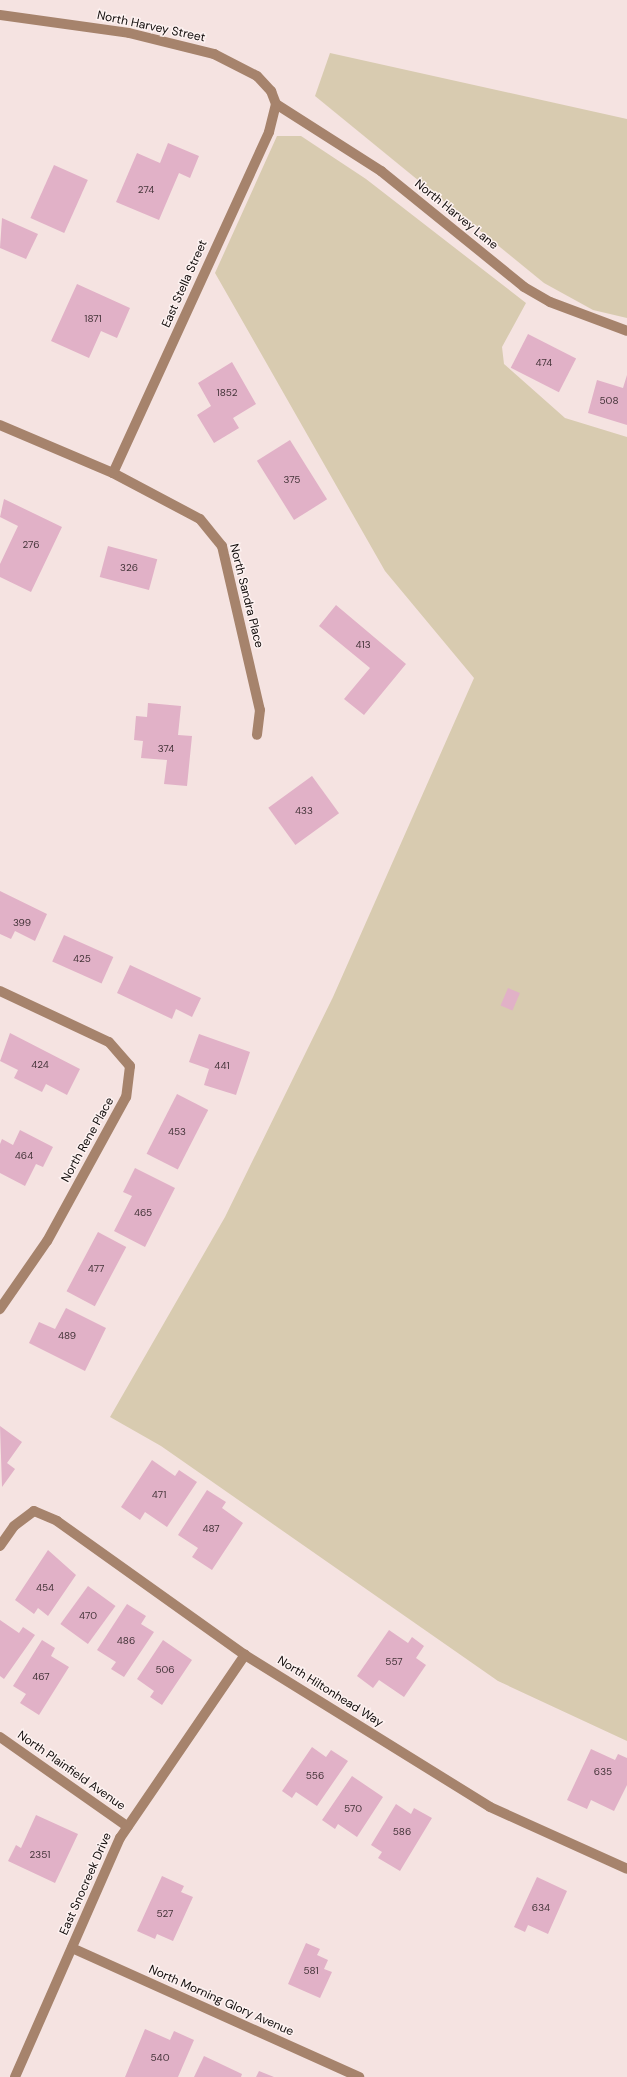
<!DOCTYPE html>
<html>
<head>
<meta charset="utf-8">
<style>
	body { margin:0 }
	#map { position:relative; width:627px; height:2077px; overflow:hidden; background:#f5e3e1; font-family:"DM Sans",sans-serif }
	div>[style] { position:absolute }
	.green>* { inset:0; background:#d8cbb0 }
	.building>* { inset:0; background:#e1b1c7; transform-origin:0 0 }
	.minor>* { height:10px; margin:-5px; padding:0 5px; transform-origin:5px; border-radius:5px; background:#a6836c }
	span { translate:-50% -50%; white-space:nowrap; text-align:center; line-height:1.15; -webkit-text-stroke:3px #fdf2f1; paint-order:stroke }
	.number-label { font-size:10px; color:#443439 }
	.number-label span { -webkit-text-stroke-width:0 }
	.street-label { font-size:12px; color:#100b0a }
</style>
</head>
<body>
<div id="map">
	<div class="green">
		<div style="clip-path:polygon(330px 53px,627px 119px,627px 318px,593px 310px,544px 283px,315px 96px)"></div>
		<div style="clip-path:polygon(277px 136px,301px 136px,366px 179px,526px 303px,502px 347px,504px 364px,565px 418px,627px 437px,627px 1741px,498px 1681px,161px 1446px,110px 1417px,225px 1217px,333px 997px,474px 678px,385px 571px,215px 273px)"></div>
	</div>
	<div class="building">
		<div style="clip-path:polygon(168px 143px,199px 156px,190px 178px,179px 173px,159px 220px,116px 202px,137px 153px,160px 163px)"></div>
		<div style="left:54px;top:165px;width:37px;height:58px;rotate:24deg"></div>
		<div style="clip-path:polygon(2px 218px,38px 234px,26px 259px,0 248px)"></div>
		<div style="clip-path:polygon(77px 284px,130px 308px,117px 338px,101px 331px,89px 358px,51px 341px)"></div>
		<div style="left:528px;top:334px;width:54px;height:38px;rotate:27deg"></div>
		<div style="clip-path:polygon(232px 362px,256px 404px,233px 418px,239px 428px,214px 443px,197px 415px,211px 406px,198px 383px)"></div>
		<div style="clip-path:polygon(627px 375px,627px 425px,588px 413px,597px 380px,623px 388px)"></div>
		<div style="left:290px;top:440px;width:70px;height:39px;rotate:58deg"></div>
		<div style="clip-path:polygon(4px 499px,62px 527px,31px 592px,0 577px,0 564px,18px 526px,0 517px)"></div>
		<div style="left:108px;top:546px;width:51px;height:32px;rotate:15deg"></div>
		<div style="clip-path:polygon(336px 605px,406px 664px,364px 715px,344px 699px,370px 668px,319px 626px)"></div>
		<div style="clip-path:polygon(148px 703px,181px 706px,178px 735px,192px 736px,187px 786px,164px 784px,167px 760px,141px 758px,143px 741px,134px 740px,136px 716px,147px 717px)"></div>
		<div style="left:312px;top:776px;width:46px;height:54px;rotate:54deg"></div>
		<div style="clip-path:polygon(0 891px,47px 914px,35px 941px,15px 931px,11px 939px,0 934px)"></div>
		<div style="left:64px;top:935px;width:54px;height:29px;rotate:24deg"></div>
		<div style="clip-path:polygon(130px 965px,201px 998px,192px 1017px,176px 1009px,172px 1019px,117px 993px)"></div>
		<div style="left:508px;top:988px;width:13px;height:19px;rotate:23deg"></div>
		<div style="clip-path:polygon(10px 1033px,80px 1069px,67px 1095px,46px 1084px,42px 1092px,14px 1078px,18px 1070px,0 1061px)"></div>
		<div style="clip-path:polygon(199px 1034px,250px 1052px,236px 1095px,204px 1085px,209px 1069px,189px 1062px)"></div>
		<div style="left:177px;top:1094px;width:35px;height:67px;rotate:27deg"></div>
		<div style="clip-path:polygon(20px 1130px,53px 1147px,43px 1167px,36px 1164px,25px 1186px,0 1173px,0 1144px,2px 1139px,13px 1145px)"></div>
		<div style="clip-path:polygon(135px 1168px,175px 1188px,145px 1247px,114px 1231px,132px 1196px,123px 1192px)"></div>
		<div style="left:98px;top:1232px;width:32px;height:67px;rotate:28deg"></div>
		<div style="clip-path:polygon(66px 1308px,106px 1328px,85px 1371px,29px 1343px,39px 1322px,55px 1329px)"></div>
		<div style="clip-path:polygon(0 1426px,22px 1442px,7px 1463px,15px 1469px,2px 1487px)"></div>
		<div style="clip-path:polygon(152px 1460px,175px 1476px,179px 1470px,197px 1482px,167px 1527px,145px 1512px,140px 1520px,121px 1507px)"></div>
		<div style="clip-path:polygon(207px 1490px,226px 1502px,222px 1508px,243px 1523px,212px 1570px,192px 1557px,198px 1548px,178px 1535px)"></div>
		<div style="clip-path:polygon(48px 1550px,76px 1575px,48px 1616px,38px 1608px,34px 1614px,15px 1600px)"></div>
		<div style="left:88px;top:1586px;width:34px;height:47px;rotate:36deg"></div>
		<div style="clip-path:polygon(127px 1604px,146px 1616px,141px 1624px,154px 1632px,124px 1677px,111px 1669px,116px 1662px,97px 1650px)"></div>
		<div style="clip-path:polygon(0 1620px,19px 1633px,23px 1627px,35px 1635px,4px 1679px,0 1676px)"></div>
		<div style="clip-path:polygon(389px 1630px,408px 1643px,412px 1637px,424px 1646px,416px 1658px,426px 1665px,404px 1697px,379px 1680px,373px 1688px,357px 1676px)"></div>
		<div style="clip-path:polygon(42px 1640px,55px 1648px,51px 1656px,69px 1667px,39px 1715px,20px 1703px,26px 1694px,13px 1686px)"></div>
		<div style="clip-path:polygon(163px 1640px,192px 1660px,162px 1705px,150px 1697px,154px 1691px,137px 1679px)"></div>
		<div style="clip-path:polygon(312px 1747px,326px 1757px,331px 1750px,348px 1761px,317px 1806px,296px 1792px,292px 1798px,282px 1791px)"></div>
		<div style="clip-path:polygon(591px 1749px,615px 1760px,618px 1754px,627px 1758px,627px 1785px,614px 1811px,591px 1800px,587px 1809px,567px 1800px)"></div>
		<div style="clip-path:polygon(352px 1776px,383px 1797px,357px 1837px,338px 1824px,335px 1829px,322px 1820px)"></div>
		<div style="clip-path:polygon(396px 1804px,411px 1814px,414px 1808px,432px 1818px,400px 1871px,378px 1858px,382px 1852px,371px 1845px)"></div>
		<div style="clip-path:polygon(36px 1815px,78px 1834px,55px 1883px,8px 1861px,16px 1845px,21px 1848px)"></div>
		<div style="clip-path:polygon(162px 1876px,184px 1886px,181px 1892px,193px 1897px,173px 1941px,157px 1934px,155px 1939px,137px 1931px)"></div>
		<div style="clip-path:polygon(537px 1877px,567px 1891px,548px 1934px,528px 1925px,525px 1932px,514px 1927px)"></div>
		<div style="clip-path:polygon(306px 1943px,320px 1949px,317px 1955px,328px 1960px,324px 1969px,332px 1972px,320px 1998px,288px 1984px)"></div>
		<div style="clip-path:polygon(145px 2029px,170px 2040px,174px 2031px,194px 2040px,178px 2077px,125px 2077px)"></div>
		<div style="clip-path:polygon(204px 2056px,242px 2074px,241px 2077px,194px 2077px)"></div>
		<div style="clip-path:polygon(259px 2071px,274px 2077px,256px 2077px)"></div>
	</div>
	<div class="minor">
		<div style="left:0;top:15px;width:130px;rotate:7.9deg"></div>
		<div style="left:129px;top:33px;width:88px;rotate:13.9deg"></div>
		<div style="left:214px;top:54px;width:48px;rotate:27.1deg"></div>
		<div style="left:257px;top:76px;width:21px;rotate:47deg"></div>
		<div style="left:271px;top:91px;width:14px;rotate:69deg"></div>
		<div style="left:276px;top:104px;width:125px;rotate:32.5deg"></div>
		<div style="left:381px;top:171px;width:184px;rotate:39deg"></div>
		<div style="left:524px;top:287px;width:30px;rotate:30deg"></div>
		<div style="left:550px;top:302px;width:82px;rotate:20.6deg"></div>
		<div style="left:0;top:425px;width:123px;rotate:23deg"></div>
		<div style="left:113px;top:473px;width:98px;rotate:27.9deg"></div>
		<div style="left:200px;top:519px;width:35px;rotate:51deg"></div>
		<div style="left:222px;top:546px;width:168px;rotate:77deg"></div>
		<div style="left:260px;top:710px;width:25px;rotate:97deg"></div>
		<div style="left:113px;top:473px;width:375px;rotate:-65.4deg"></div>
		<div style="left:269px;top:132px;width:29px;rotate:-76deg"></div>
		<div style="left:0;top:991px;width:120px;rotate:25.1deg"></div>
		<div style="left:109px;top:1042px;width:32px;rotate:49deg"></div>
		<div style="left:130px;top:1066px;width:31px;rotate:97deg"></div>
		<div style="left:126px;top:1097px;width:164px;rotate:118.7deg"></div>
		<div style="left:47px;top:1241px;width:83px;rotate:124.7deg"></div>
		<div style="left:0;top:1546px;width:24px;rotate:-55deg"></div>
		<div style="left:14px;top:1526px;width:25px;rotate:-37deg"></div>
		<div style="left:34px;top:1511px;width:25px;rotate:23deg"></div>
		<div style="left:57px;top:1521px;width:231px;rotate:35.5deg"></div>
		<div style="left:245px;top:1655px;width:288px;rotate:31.8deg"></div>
		<div style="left:490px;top:1807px;width:150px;rotate:24.3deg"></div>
		<div style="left:0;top:1737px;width:156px;rotate:35.1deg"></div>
		<div style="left:72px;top:1948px;width:315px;rotate:24.2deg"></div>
		<div style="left:15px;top:2077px;width:261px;rotate:-66.3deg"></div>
		<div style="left:120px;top:1838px;width:222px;rotate:-55.7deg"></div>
	</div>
	<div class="number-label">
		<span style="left:146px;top:190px">274</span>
		<span style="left:93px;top:319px">1871</span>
		<span style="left:544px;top:363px">474</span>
		<span style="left:227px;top:393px">1852</span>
		<span style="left:609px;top:401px">508</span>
		<span style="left:292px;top:480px">375</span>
		<span style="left:31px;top:545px">276</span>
		<span style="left:129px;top:568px">326</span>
		<span style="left:363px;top:645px">413</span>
		<span style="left:166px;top:749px">374</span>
		<span style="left:304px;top:811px">433</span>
		<span style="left:22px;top:923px">399</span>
		<span style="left:82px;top:959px">425</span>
		<span style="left:40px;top:1065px">424</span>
		<span style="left:222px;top:1066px">441</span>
		<span style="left:177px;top:1132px">453</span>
		<span style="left:24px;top:1156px">464</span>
		<span style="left:143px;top:1213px">465</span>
		<span style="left:96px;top:1269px">477</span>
		<span style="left:67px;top:1336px">489</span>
		<span style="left:159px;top:1495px">471</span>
		<span style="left:211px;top:1529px">487</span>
		<span style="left:45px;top:1588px">454</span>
		<span style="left:88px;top:1616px">470</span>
		<span style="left:126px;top:1641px">486</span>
		<span style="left:394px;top:1662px">557</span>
		<span style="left:165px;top:1670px">506</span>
		<span style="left:41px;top:1677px">467</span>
		<span style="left:603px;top:1772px">635</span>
		<span style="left:315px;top:1776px">556</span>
		<span style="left:353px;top:1809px">570</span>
		<span style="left:402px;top:1832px">586</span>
		<span style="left:40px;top:1855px">2351</span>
		<span style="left:541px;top:1908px">634</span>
		<span style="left:165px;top:1914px">527</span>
		<span style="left:311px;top:1971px">581</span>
		<span style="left:160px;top:2058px">540</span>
	</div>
	<div class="street-label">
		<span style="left:151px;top:27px;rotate:12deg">North Harvey Street</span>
		<span style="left:456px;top:215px;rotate:39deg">North Harvey Lane</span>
		<span style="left:185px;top:284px;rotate:-66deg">East Stella Street</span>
		<span style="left:246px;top:596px;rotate:76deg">North Sandra Place</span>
		<span style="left:88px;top:1140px;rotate:-61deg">North Rene Place</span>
		<span style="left:330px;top:1692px;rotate:32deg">North Hiltonhead Way</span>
		<span style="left:71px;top:1771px;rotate:35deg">North Plainfield Avenue</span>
		<span style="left:86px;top:1884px;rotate:-66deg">East Snocreek Drive</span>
		<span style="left:221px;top:2001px;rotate:24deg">North Morning Glory Avenue</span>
	</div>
</div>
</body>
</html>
